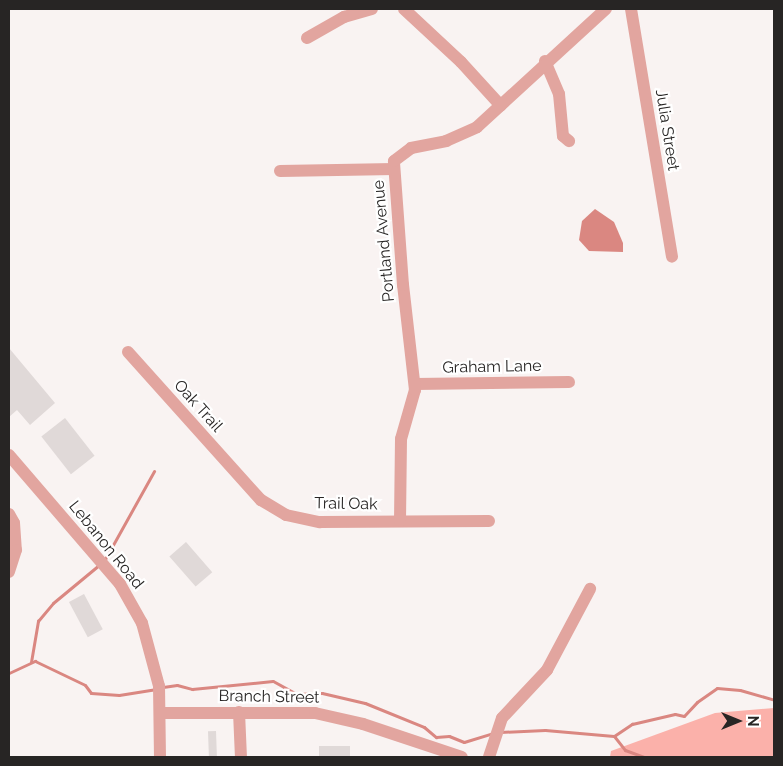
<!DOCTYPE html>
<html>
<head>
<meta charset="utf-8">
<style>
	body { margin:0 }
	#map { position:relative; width:783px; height:766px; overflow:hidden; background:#f9f3f2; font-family:Raleway,sans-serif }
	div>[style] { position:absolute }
	.green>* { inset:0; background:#fbb1aa }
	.water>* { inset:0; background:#da8781 }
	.stream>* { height:3px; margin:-1.5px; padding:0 1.5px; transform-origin:1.5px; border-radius:1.5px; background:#da8781 }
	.building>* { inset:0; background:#e0d9d8; transform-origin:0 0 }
	.minor>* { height:12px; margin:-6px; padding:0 6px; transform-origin:6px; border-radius:6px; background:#e2a59f }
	span { translate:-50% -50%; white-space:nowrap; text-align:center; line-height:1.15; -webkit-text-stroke:4.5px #fff; paint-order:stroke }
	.street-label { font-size:16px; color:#272524 }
	.frame { position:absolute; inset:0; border:10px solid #272524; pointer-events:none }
	.north { position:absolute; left:713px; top:696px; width:50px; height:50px; -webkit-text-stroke:4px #fff; paint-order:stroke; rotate:90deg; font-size:14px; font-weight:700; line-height:20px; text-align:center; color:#272524 }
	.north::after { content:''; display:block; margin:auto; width:18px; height:22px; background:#272524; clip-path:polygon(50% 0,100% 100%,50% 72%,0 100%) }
</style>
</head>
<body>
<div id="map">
	<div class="green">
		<div style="clip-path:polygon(774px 708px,774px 757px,610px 757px,611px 751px,715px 713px)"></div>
	</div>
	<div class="water">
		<div style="clip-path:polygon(595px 209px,614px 222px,623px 243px,623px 252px,589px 251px,579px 240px,582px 221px)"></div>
	</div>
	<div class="stream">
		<div style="left:104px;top:561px;width:103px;rotate:-60.9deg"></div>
		<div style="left:31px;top:662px;width:42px;rotate:-80.3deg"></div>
		<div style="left:38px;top:621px;width:23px;rotate:-50deg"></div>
		<div style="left:53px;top:603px;width:60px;rotate:-39.6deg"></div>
		<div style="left:9px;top:673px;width:29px;rotate:-25deg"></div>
		<div style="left:35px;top:661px;width:55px;rotate:25.6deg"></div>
		<div style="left:85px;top:685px;width:10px;rotate:53deg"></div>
		<div style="left:91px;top:693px;width:28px;rotate:4deg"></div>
		<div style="left:119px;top:695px;width:38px;rotate:-9deg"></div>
		<div style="left:163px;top:687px;width:14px;rotate:-8deg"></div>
		<div style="left:177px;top:685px;width:16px;rotate:15deg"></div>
		<div style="left:192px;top:689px;width:81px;rotate:-5.6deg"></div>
		<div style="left:273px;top:681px;width:26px;rotate:29deg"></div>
		<div style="left:296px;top:694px;width:26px;rotate:-2deg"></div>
		<div style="left:322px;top:693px;width:44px;rotate:13.1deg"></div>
		<div style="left:365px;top:703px;width:64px;rotate:22.1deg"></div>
		<div style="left:424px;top:727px;width:16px;rotate:40deg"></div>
		<div style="left:436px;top:737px;width:13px;rotate:-4deg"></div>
		<div style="left:449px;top:736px;width:16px;rotate:22deg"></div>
		<div style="left:464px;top:742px;width:31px;rotate:-17deg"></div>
		<div style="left:500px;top:732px;width:45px;rotate:-2.5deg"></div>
		<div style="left:545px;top:730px;width:69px;rotate:5deg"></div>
		<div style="left:614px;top:736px;width:22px;rotate:-34deg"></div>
		<div style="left:632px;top:724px;width:44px;rotate:-13.1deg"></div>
		<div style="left:675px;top:714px;width:9px;rotate:13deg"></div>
		<div style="left:684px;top:716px;width:19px;rotate:-47deg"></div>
		<div style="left:697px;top:702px;width:24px;rotate:-35deg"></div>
		<div style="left:717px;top:688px;width:23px;rotate:5deg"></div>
		<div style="left:740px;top:690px;width:35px;rotate:16deg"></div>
		<div style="left:614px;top:736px;width:18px;rotate:52deg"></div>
		<div style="left:625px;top:750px;width:20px;rotate:20deg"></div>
	</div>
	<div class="building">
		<div style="clip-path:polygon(9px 348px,55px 403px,30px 425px,17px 410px,9px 417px)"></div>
		<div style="left:65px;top:418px;width:48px;height:30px;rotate:52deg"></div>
		<div style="left:186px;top:542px;width:40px;height:22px;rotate:49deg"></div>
		<div style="left:84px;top:594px;width:40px;height:17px;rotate:62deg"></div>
		<div style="left:216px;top:731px;width:26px;height:8px;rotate:88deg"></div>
		<div style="left:350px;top:746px;width:11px;height:31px;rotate:90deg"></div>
	</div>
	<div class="minor">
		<div style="left:404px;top:9px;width:78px;rotate:42.9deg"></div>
		<div style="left:461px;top:62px;width:59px;rotate:47.7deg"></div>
		<div style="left:631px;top:9px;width:251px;rotate:80.6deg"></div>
		<div style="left:307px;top:38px;width:43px;rotate:-29.6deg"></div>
		<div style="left:344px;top:17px;width:29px;rotate:-16deg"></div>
		<div style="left:545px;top:61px;width:36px;rotate:67deg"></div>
		<div style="left:559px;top:94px;width:42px;rotate:84.6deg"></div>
		<div style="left:563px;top:136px;width:8px;rotate:40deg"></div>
		<div style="left:280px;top:171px;width:114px;rotate:-1deg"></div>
		<div style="left:128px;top:352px;width:199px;rotate:48.1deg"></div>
		<div style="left:261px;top:500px;width:29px;rotate:31deg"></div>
		<div style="left:286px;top:515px;width:35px;rotate:12deg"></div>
		<div style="left:320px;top:522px;width:169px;rotate:-0.3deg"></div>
		<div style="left:415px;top:384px;width:154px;rotate:-0.7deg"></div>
		<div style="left:9px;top:455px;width:170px;rotate:49.3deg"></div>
		<div style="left:120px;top:584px;width:45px;rotate:60.6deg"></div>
		<div style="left:142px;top:623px;width:65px;rotate:74.9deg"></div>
		<div style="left:159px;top:686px;width:71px;rotate:89.2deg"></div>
		<div style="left:9px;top:514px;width:10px;rotate:61deg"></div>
		<div style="left:14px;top:523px;width:27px;rotate:86deg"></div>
		<div style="left:16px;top:550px;width:23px;rotate:108deg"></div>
		<div style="left:400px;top:521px;width:82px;rotate:-89.3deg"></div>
		<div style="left:401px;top:439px;width:51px;rotate:-74.1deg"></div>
		<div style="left:415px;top:390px;width:106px;rotate:-96.5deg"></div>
		<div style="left:403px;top:285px;width:124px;rotate:-94.2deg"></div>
		<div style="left:394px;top:161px;width:21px;rotate:-37deg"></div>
		<div style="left:411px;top:148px;width:36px;rotate:-11deg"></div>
		<div style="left:446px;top:141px;width:34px;rotate:-24deg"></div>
		<div style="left:477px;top:127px;width:175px;rotate:-42.5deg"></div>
		<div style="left:239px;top:712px;width:45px;rotate:87.5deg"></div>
		<div style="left:160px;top:713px;width:155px"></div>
		<div style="left:315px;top:713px;width:49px;rotate:12.9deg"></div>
		<div style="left:363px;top:724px;width:104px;rotate:18.4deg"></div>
		<div style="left:489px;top:757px;width:41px;rotate:-71.6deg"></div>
		<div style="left:502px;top:718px;width:66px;rotate:-46.8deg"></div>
		<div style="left:547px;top:670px;width:92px;rotate:-62deg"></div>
	</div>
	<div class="street-label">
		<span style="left:667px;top:130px;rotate:81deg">Julia Street</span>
		<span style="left:384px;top:241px;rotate:-95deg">Portland Avenue</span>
		<span style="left:492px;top:367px;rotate:-1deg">Graham Lane</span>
		<span style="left:198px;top:406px;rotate:48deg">Oak Trail</span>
		<span style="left:346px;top:504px;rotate:1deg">Trail Oak</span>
		<span style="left:106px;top:545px;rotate:51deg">Lebanon Road</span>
		<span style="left:269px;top:697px;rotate:1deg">Branch Street</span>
	</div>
	<div class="frame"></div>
	<div class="north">N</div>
</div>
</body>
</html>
